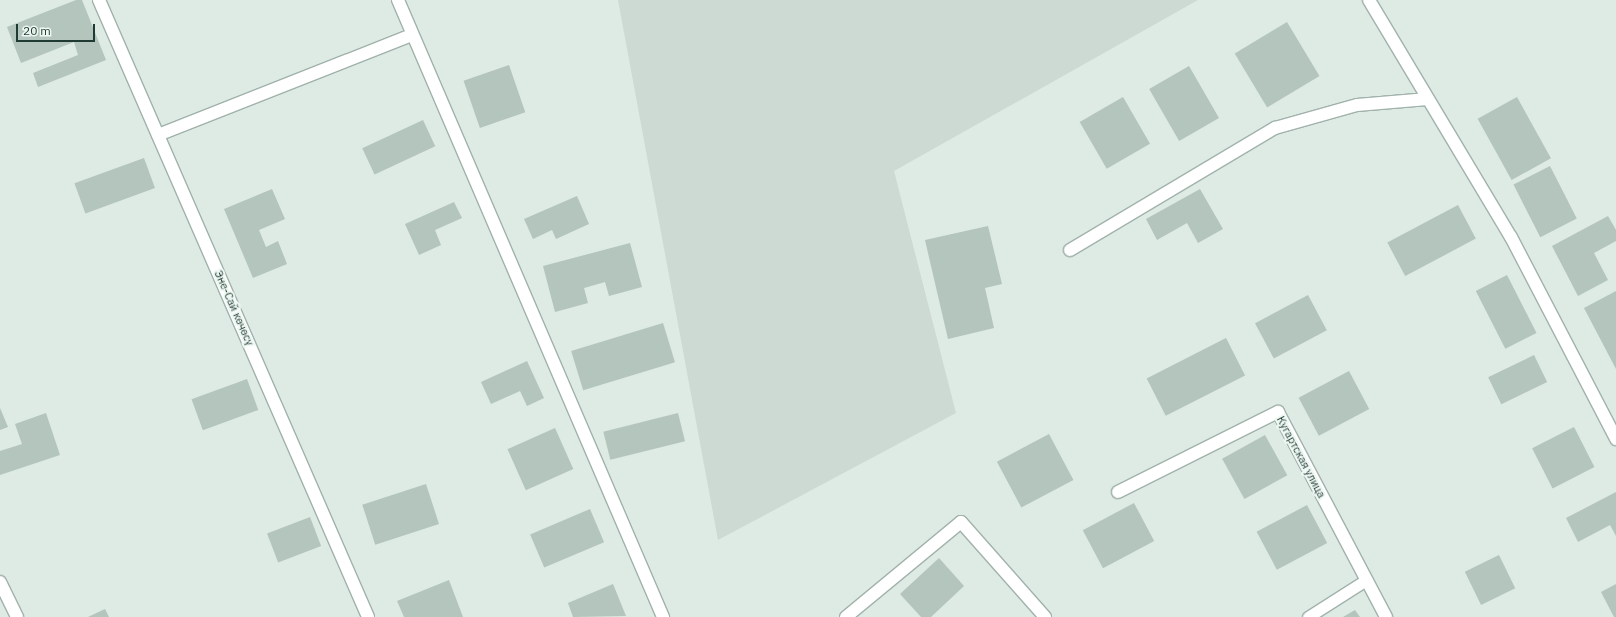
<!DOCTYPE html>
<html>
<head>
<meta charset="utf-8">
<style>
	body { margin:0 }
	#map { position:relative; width:1616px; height:617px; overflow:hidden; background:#deeae4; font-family:"IBM Plex Sans",sans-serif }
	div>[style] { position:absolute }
	.built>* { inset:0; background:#ccdad3 }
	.building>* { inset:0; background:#b3c5bd; transform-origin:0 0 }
	.roads { filter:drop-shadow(1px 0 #a1b2ab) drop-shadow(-1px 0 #a1b2ab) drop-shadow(0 1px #a1b2ab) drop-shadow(0 -1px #a1b2ab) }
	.service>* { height:11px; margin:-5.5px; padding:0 5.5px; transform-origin:5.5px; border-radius:5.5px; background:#fff }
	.minor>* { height:12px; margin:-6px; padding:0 6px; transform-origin:6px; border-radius:6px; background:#fff }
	span { translate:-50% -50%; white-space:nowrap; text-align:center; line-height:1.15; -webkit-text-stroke:4px #eef7f2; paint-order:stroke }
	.street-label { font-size:11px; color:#1f3a32 }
	.scale { position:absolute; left:16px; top:24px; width:79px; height:18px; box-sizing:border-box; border:2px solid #1f3a32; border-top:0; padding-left:5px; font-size:12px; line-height:14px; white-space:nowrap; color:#1f3a32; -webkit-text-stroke:3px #eef7f2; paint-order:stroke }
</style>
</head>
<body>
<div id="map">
	<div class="built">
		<div style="clip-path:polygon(618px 0,1198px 0,894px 171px,956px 413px,718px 540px)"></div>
	</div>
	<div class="building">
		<div style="clip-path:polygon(76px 0,82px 0,106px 60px,38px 87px,33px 73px,78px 55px,74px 42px,21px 63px,7px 27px)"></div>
		<div style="left:1287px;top:22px;width:63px;height:61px;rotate:59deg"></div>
		<div style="left:509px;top:65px;width:50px;height:48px;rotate:71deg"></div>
		<div style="left:1189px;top:66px;width:60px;height:46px;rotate:60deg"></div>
		<div style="left:1123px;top:97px;width:54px;height:50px;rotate:60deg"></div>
		<div style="left:1517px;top:97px;width:70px;height:45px;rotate:61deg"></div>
		<div style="left:423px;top:120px;width:29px;height:67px;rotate:65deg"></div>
		<div style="left:144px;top:158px;width:32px;height:74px;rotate:70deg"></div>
		<div style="left:1550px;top:166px;width:59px;height:41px;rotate:63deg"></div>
		<div style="clip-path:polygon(272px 189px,285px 219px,259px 230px,266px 247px,278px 241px,287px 264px,253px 278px,224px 209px)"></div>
		<div style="clip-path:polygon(1200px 189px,1223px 229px,1198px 243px,1187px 223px,1157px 240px,1146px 219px)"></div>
		<div style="clip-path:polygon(577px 196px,589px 224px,556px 239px,552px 230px,533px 239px,524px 219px)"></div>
		<div style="clip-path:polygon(454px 202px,462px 218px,435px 230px,441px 245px,419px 255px,405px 224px)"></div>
		<div style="left:1458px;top:205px;width:38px;height:80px;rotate:62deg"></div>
		<div style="clip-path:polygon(1608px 216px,1616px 230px,1616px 241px,1594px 253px,1608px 280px,1578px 296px,1552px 246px)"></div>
		<div style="clip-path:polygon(988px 226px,1002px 284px,985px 288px,994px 328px,948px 339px,925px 240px)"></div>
		<div style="clip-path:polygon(630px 243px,642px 287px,609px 296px,605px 282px,584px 288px,588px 303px,555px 312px,543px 266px)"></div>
		<div style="left:1507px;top:275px;width:65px;height:35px;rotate:63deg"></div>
		<div style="clip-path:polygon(1616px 291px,1616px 369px,1584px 308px)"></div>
		<div style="left:1308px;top:295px;width:40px;height:60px;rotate:62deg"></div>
		<div style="left:663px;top:323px;width:41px;height:96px;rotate:73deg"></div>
		<div style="left:1226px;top:338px;width:42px;height:89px;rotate:63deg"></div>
		<div style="left:1534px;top:355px;width:30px;height:51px;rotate:64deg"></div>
		<div style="clip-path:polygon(527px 361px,544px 398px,527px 406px,520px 391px,491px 404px,481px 382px)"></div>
		<div style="left:1349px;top:371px;width:43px;height:57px;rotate:62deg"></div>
		<div style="left:247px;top:379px;width:33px;height:59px;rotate:70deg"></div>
		<div style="clip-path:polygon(0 408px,8px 427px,0 430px)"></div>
		<div style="clip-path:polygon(46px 413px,60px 455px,0 475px,0 451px,22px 444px,15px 424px)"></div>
		<div style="left:678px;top:413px;width:29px;height:77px;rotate:76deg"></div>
		<div style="left:1574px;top:427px;width:45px;height:47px;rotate:63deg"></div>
		<div style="left:555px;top:428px;width:45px;height:52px;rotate:66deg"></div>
		<div style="left:1049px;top:434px;width:52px;height:59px;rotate:62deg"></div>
		<div style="left:1265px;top:435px;width:46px;height:49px;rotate:61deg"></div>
		<div style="left:426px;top:484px;width:42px;height:67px;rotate:72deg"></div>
		<div style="clip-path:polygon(1616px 492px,1616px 536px,1610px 525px,1578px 542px,1566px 518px)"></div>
		<div style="left:1134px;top:503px;width:43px;height:58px;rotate:62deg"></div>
		<div style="left:1307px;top:505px;width:43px;height:57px;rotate:62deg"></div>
		<div style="left:590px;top:509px;width:36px;height:65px;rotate:67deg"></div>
		<div style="left:310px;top:517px;width:31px;height:46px;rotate:69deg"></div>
		<div style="left:1499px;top:555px;width:37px;height:38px;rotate:64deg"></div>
		<div style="clip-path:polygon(939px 558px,964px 586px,931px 617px,921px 617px,900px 594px)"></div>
		<div style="clip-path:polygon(449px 580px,463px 617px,404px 617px,397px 601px)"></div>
		<div style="clip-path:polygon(613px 584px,626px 616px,573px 617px,568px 603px)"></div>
		<div style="clip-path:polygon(1616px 584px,1616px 617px,1614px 617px,1601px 592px)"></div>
		<div style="clip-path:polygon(105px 609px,109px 617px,88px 617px)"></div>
		<div style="clip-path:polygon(1355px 610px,1360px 617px,1343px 617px)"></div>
	</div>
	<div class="roads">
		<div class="service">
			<div style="left:1308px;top:617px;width:69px;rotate:-32.5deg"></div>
		</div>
		<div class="minor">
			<div style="left:99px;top:0;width:673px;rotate:66.44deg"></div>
			<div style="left:398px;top:0;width:672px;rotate:66.76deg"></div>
			<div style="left:1369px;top:0;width:276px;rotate:59.1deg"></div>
			<div style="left:1511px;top:237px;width:228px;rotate:62.5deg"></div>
			<div style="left:158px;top:135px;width:273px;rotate:-21.5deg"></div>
			<div style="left:1070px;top:250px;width:239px;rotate:-30.8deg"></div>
			<div style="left:1275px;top:128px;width:85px;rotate:-15.7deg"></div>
			<div style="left:1357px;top:105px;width:71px;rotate:-4.8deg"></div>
			<div style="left:1118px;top:492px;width:179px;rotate:-26.6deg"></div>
			<div style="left:1278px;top:412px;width:232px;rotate:62.2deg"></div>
			<div style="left:0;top:582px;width:39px;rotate:64deg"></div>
			<div style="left:846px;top:617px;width:149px;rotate:-39.6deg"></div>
			<div style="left:961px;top:522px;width:127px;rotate:48.5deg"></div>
		</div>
	</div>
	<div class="street-label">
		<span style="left:234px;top:308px;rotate:66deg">Эне-Сай көчөсү</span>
		<span style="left:1301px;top:457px;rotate:62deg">Кугартская улица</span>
	</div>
	<div class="scale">20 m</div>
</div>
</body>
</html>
